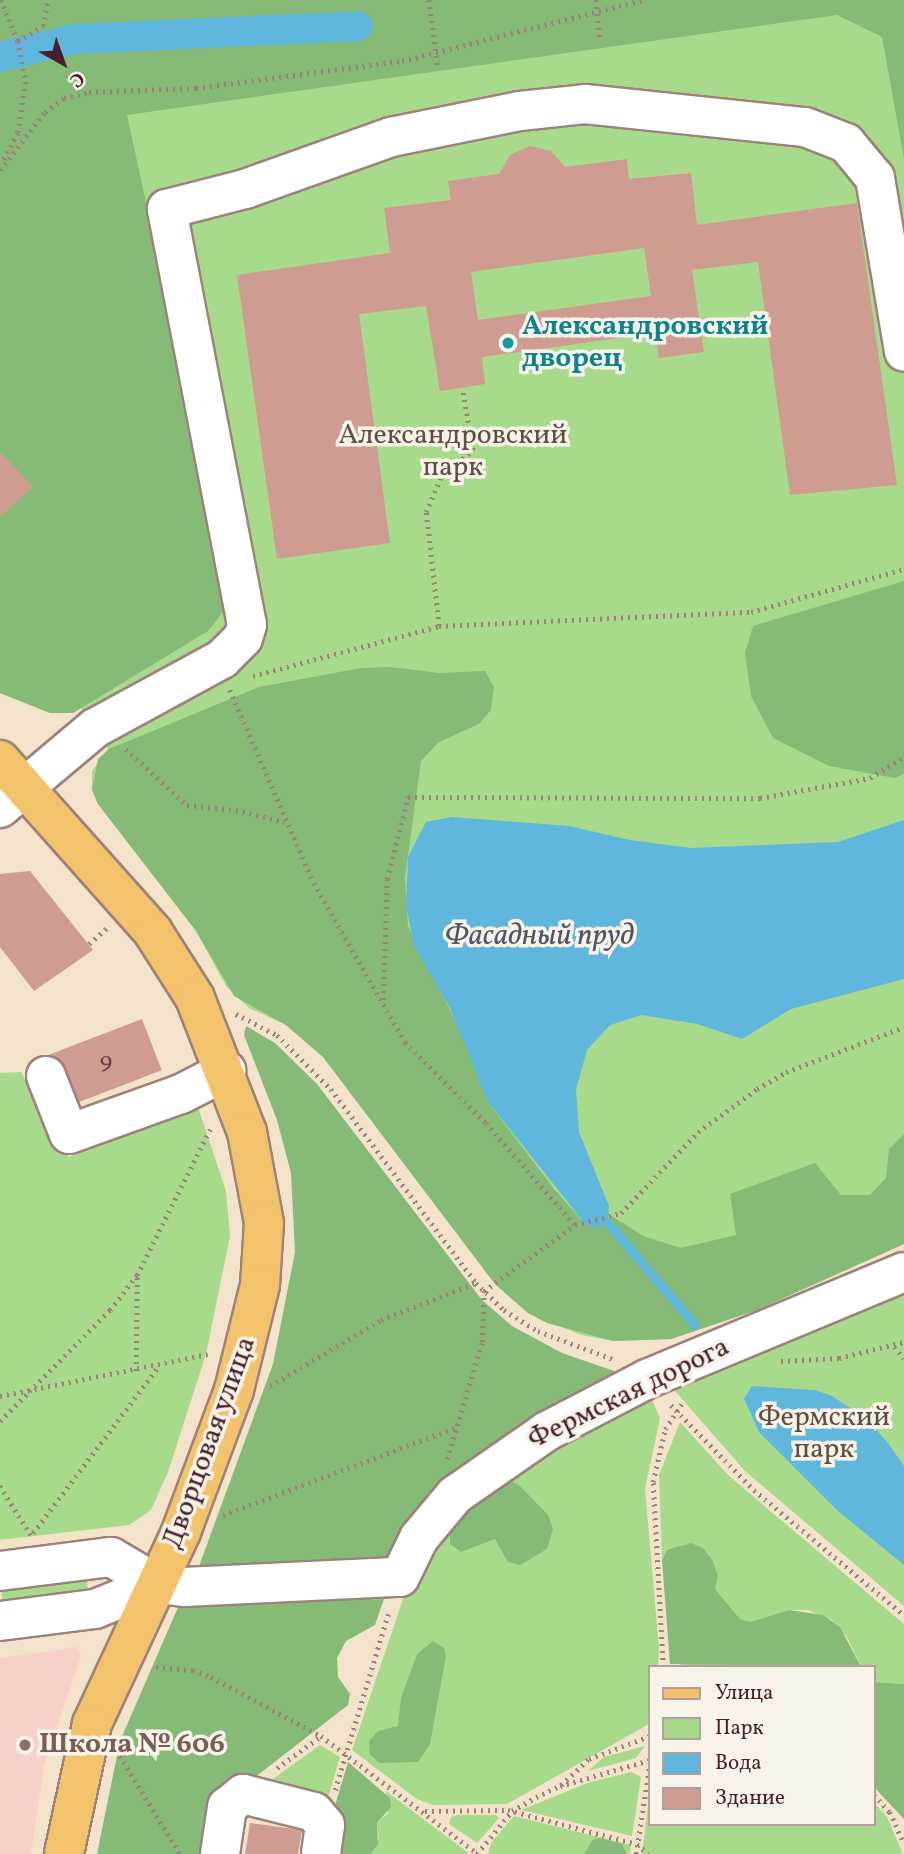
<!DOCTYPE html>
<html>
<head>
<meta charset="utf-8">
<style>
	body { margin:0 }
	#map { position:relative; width:904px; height:1854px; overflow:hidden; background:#f2e3ca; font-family:Vollkorn,serif }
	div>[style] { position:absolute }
	.built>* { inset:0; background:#f7d1c8 }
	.green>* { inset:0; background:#a7db8b; transform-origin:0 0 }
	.forest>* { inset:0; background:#85bb77 }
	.water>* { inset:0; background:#60b7dd }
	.stream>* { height:9px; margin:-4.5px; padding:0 4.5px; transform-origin:4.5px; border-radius:4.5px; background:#60b7dd }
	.canal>* { height:30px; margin:-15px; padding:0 15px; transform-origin:15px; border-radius:15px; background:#60b7dd }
	.building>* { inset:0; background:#cf9c92; transform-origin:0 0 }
	.path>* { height:4.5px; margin-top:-2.25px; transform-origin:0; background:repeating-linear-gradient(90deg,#9e817a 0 2px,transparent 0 7px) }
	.roads { filter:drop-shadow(2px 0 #9e817a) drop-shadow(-2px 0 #9e817a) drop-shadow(0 2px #9e817a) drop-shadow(0 -2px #9e817a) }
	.minor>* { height:38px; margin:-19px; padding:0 19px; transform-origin:19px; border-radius:19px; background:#fff }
	.major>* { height:38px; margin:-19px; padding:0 19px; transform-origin:19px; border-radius:19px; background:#f2c36a }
	.dots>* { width:19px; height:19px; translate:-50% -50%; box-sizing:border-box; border:4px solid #f7f3e8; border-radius:50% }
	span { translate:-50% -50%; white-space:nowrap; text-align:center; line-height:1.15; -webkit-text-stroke:7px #f7f3e8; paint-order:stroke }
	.number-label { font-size:24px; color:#6b3e45 }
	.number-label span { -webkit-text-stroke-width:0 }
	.culture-label { font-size:28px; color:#0d838f; font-weight:700 }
	.left { translate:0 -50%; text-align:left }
	.park-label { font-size:28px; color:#614e43 }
	.street-label { font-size:28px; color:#4a1f2b }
	.education-label { font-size:28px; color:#785e54; font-weight:700 }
	.water-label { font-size:30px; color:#525469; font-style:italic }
	.legend { position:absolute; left:648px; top:1665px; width:228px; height:161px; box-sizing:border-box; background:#f7f3e8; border:2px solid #b29e9c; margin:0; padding:9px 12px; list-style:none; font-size:21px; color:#4a1f2b }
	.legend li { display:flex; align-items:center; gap:14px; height:35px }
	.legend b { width:35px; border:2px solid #b29e9c }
	.north { position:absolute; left:28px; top:28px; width:70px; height:70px; -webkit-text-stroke:5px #f7f3e8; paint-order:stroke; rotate:140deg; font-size:19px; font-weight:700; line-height:28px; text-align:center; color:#4a1f2b }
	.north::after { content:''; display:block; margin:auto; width:24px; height:32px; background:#4a1f2b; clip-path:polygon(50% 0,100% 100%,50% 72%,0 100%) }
</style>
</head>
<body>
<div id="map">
	<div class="built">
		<div style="clip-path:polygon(77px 1647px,81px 1656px,44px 1766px,31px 1854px,0 1854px,0 1658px)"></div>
	</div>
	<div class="green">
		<div style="clip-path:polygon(0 0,904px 0,904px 1244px,757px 1310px,671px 1339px,613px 1341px,581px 1335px,528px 1313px,495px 1284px,323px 1057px,286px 1025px,249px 1008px,226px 986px,196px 931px,98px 804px,92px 790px,92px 771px,108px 749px,85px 711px,81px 708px,73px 713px,50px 713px,0 693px)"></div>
		<div style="clip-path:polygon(21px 1072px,69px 1157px,198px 1107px,226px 1191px,230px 1236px,206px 1354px,168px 1472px,151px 1510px,129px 1525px,0 1540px,0 1073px)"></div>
		<div style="clip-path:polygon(904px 1288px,904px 1606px,745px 1471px,675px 1391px,677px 1383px)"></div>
		<div style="clip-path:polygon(651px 1398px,660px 1418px,645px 1489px,659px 1648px,658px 1667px,650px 1667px,649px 1724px,507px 1804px,433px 1805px,417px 1799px,352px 1750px,404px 1596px,425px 1549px,510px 1468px)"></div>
		<div style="clip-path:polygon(680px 1422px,729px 1476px,904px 1624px,904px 1684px,874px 1682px,874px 1667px,861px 1667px,847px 1637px,832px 1620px,808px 1610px,789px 1610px,750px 1622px,740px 1619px,715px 1589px,718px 1576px,713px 1561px,667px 1550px,662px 1560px,659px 1475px)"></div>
		<div style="left:85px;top:1570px;width:26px;height:86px;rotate:81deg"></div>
		<div style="clip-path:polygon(691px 1662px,713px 1663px,723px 1667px,670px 1667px)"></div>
		<div style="clip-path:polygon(320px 1745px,340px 1757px,324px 1811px,259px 1789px)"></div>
		<div style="clip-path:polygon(645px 1746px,636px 1758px,588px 1771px,604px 1757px)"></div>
		<div style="clip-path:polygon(632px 1772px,641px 1777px,632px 1836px,521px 1810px,590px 1782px)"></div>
		<div style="clip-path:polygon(650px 1789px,650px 1824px,874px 1824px,874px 1803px,887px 1817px,903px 1854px,642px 1854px)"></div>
		<div style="clip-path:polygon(386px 1791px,466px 1851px,468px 1854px,371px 1854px,379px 1838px,377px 1823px,388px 1813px)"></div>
		<div style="clip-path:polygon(458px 1815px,496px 1815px,499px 1818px,477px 1843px,449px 1824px,451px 1817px)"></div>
		<div style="clip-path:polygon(514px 1816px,631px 1845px,630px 1854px,592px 1840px,584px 1854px,488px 1854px,491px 1843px)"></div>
	</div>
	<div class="forest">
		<div style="clip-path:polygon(0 0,904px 0,904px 159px,882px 37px,837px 15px,127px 115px,223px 553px,227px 607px,208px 631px,73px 713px,50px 713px,0 693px,0 517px,32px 487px,0 452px)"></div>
		<div style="clip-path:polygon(904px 581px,904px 774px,895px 778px,829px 766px,773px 738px,751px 696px,745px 653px,753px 626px)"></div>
		<div style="clip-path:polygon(390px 667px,439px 673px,485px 671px,494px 687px,491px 710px,479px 724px,439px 742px,421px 761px,405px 877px,408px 926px,460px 1030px,488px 1102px,555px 1190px,586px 1225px,608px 1223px,610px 1215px,643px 1236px,681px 1248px,736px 1235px,730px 1194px,815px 1163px,841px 1195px,870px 1195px,886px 1178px,889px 1149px,904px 1134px,904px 1244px,757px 1310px,671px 1339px,613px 1341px,547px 1323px,528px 1313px,495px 1284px,323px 1057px,286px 1025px,234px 996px,196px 931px,98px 804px,92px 790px,98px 759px,109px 749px,259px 687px,361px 668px)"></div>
		<div style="clip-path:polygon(246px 1026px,275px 1043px,317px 1084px,482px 1300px,512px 1326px,562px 1353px,620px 1373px,395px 1556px,198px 1569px,273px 1364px,295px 1252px,291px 1173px,277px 1120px,244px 1035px)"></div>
		<div style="clip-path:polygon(510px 1481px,519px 1485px,548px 1515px,553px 1529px,547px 1549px,520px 1565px,508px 1562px,495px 1539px,461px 1552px,450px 1544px,450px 1534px,467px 1513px,486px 1494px)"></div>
		<div style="clip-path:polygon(691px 1543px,703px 1548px,713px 1561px,718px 1576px,715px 1589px,740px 1619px,750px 1622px,789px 1610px,823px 1615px,840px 1627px,861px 1667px,670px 1664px,662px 1560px,667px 1550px)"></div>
		<div style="clip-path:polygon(384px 1599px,375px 1625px,346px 1641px,337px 1658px,338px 1677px,350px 1694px,348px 1705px,240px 1789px,213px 1854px,97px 1854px,120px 1741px,179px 1605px)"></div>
		<div style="clip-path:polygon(433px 1641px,444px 1648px,446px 1656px,430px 1744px,418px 1762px,380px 1763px,370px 1755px,369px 1741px,378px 1731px,398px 1726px,401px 1698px,417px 1654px)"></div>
		<div style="clip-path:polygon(874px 1682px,904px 1684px,904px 1819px,874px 1787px)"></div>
		<div style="clip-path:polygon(348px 1762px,390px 1798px,391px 1807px,377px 1823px,378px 1844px,371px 1854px,327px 1854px,331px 1819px)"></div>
		<div style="clip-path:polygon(601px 1838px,622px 1844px,627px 1854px,584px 1854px,592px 1840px)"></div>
	</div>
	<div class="water">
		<div style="clip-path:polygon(452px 817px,569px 826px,630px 840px,691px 848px,838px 842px,904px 820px,904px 979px,791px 1009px,742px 1039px,697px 1024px,642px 1015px,610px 1025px,587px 1050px,576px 1090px,579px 1132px,609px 1206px,608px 1223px,594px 1228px,586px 1225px,488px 1102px,450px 1008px,414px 946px,406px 905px,408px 857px,426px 822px)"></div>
		<div style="clip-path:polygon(752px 1386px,815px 1390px,832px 1396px,867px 1419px,888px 1443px,904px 1466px,904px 1565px,838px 1511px,759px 1432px,744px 1399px)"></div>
	</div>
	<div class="stream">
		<div style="left:608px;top:1223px;width:134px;rotate:49.5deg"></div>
	</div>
	<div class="canal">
		<div style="left:0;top:57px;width:76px;rotate:-13.7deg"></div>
		<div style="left:74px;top:39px;width:284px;rotate:-2.6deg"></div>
	</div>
	<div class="building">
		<div style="clip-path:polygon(evenodd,530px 146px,551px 151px,565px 167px,627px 159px,629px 179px,691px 173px,697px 225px,857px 203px,897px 485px,790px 495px,758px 262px,692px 270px,704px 352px,659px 358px,655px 333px,482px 357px,485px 384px,440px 391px,426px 306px,359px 314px,390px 543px,277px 559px,237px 275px,390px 253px,384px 208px,451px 200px,448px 181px,499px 174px,510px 155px,530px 146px,644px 248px,651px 296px,478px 320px,471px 272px,644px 248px)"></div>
		<div style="clip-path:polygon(0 452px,33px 487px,0 517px)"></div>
		<div style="clip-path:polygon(30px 871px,93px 950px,34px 991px,0 947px,0 874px)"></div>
		<div style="left:142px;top:1019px;width:55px;height:99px;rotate:69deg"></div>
		<div style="clip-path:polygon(250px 1823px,302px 1830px,298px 1854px,245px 1854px)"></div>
	</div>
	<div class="path">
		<div style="left:1px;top:0;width:44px;rotate:67.5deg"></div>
		<div style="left:18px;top:41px;width:42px;rotate:79deg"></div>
		<div style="left:26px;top:82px;width:52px;rotate:98.9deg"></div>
		<div style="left:18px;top:133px;width:34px;rotate:118deg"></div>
		<div style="left:429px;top:0;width:68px;rotate:82.3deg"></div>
		<div style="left:596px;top:0;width:37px;rotate:84deg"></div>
		<div style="left:18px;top:41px;width:29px;rotate:-31deg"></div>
		<div style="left:43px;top:26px;width:26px;rotate:-79deg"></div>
		<div style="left:0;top:170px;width:73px;rotate:-52.2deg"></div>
		<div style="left:45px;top:112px;width:24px;rotate:-36deg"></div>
		<div style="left:64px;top:98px;width:26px;rotate:-13deg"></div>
		<div style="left:89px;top:92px;width:107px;rotate:-2.1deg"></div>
		<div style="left:196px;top:88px;width:208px;rotate:-7.5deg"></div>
		<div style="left:402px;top:61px;width:249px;rotate:-14.2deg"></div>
		<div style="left:439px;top:626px;width:115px;rotate:-96.5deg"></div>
		<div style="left:426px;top:512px;width:38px;rotate:-67deg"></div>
		<div style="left:441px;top:477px;width:42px;rotate:-40.2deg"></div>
		<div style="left:473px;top:450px;width:63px;rotate:-100.1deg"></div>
		<div style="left:253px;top:676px;width:193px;rotate:-15deg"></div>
		<div style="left:439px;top:626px;width:312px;rotate:-2.6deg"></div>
		<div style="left:751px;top:612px;width:159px;rotate:-15.7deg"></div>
		<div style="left:230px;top:690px;width:210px;rotate:66.5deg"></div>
		<div style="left:314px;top:883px;width:183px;rotate:60.2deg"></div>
		<div style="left:405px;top:1042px;width:115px;rotate:45deg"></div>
		<div style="left:486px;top:1123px;width:135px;rotate:48.9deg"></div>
		<div style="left:126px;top:749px;width:83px;rotate:42.6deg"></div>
		<div style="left:187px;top:805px;width:49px;rotate:5.8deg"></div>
		<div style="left:236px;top:810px;width:50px;rotate:13.8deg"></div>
		<div style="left:89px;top:944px;width:24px;rotate:-42deg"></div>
		<div style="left:383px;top:1000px;width:121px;rotate:-88.1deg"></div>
		<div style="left:387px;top:879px;width:85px;rotate:-75.6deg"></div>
		<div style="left:408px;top:797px;width:352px;rotate:0.2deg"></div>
		<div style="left:760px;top:798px;width:112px;rotate:-10.3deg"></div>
		<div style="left:870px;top:778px;width:40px;rotate:-32deg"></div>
		<div style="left:236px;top:1014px;width:46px;rotate:27.1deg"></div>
		<div style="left:277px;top:1035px;width:76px;rotate:45deg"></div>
		<div style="left:331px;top:1089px;width:242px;rotate:53.2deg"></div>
		<div style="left:476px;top:1283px;width:39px;rotate:44deg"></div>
		<div style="left:504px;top:1310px;width:40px;rotate:32deg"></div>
		<div style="left:538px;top:1331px;width:80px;rotate:20.5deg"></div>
		<div style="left:894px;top:1347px;width:15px;rotate:48deg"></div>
		<div style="left:781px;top:1361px;width:58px;rotate:-3deg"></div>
		<div style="left:839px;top:1358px;width:67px;rotate:-13.8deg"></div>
		<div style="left:136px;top:1371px;width:95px;rotate:-89.4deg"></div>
		<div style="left:270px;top:1386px;width:129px;rotate:-30.7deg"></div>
		<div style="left:381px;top:1320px;width:102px;rotate:-21.3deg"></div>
		<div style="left:0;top:1396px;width:212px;rotate:-11.4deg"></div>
		<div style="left:671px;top:1405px;width:119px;rotate:45.7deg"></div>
		<div style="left:754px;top:1490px;width:195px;rotate:39.8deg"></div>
		<div style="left:0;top:1421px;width:156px;rotate:-45.3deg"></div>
		<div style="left:110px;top:1310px;width:44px;rotate:-52.4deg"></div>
		<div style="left:137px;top:1275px;width:165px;rotate:-63.4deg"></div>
		<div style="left:447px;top:1459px;width:122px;rotate:-73.3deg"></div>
		<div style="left:482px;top:1342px;width:51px;rotate:-87.8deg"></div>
		<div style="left:484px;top:1291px;width:112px;rotate:-36deg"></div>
		<div style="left:575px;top:1225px;width:48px;rotate:-14.6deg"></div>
		<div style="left:621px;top:1213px;width:112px;rotate:-46.5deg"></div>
		<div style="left:698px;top:1132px;width:73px;rotate:-36.1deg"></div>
		<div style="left:757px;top:1089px;width:34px;rotate:-30deg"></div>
		<div style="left:786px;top:1072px;width:126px;rotate:-20.9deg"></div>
		<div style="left:0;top:1486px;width:58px;rotate:57.7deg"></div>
		<div style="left:223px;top:1515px;width:247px;rotate:-20.6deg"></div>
		<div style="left:33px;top:1533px;width:208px;rotate:-53deg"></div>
		<div style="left:156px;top:1667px;width:37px;rotate:5deg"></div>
		<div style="left:193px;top:1670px;width:19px;rotate:21deg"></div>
		<div style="left:211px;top:1677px;width:125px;rotate:28.2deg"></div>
		<div style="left:321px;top:1736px;width:196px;rotate:36.9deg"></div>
		<div style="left:663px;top:1667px;width:185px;rotate:-93.1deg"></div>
		<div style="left:653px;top:1482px;width:54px;rotate:-77.2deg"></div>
		<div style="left:665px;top:1429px;width:32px;rotate:-56deg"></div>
		<div style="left:120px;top:1756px;width:115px;rotate:58.5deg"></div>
		<div style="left:277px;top:1768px;width:54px;rotate:-36deg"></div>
		<div style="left:561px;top:1785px;width:38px;rotate:-43deg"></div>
		<div style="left:589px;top:1759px;width:65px;rotate:-20.7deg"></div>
		<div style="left:335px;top:1790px;width:187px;rotate:-73.2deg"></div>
		<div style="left:874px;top:1795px;width:23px;rotate:47deg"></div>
		<div style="left:890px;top:1812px;width:35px;rotate:66deg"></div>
		<div style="left:425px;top:1811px;width:83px;rotate:-0.7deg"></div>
		<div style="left:508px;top:1810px;width:133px;rotate:14.8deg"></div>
		<div style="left:637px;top:1844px;width:15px;rotate:42deg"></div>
		<div style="left:477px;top:1854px;width:55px;rotate:-50.9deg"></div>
		<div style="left:512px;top:1811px;width:28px;rotate:-30deg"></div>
		<div style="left:536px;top:1797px;width:26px;rotate:-25deg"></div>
		<div style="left:560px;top:1786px;width:94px;rotate:-16.1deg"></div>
		<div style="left:636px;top:1854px;width:92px;rotate:-81.3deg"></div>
	</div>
	<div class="roads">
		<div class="minor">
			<div style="left:0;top:808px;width:124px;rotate:-40.1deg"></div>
			<div style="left:95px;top:728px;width:145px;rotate:-28.5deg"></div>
			<div style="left:222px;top:659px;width:30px;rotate:-45deg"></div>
			<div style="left:243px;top:638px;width:14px;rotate:-73deg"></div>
			<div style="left:247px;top:625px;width:424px;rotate:-100.9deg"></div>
			<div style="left:167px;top:209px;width:81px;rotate:-14.4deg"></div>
			<div style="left:245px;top:189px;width:155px;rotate:-19.6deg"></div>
			<div style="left:391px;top:137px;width:132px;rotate:-11.4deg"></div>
			<div style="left:520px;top:111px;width:65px;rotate:-6.1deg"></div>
			<div style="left:585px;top:104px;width:221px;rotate:6deg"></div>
			<div style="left:805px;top:127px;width:44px;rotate:21.3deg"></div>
			<div style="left:846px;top:143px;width:45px;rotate:50.4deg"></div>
			<div style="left:875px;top:178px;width:176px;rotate:80.5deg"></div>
			<div style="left:46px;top:1076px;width:62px;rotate:68.4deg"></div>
			<div style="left:69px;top:1134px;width:119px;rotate:-19.7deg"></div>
			<div style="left:181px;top:1094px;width:51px;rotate:-27.1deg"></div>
			<div style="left:0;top:1571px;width:112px;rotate:-7.2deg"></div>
			<div style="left:111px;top:1557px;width:53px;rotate:30.4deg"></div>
			<div style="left:157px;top:1584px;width:27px;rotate:6deg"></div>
			<div style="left:184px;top:1587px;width:216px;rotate:-2.7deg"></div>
			<div style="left:400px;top:1577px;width:43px;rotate:-64deg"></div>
			<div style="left:419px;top:1538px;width:56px;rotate:-50.1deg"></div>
			<div style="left:455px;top:1495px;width:112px;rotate:-34.8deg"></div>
			<div style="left:547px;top:1431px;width:113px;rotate:-27.5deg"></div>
			<div style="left:647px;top:1379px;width:278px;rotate:-22.6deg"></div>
			<div style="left:0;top:1621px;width:96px;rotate:-7.2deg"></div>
			<div style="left:95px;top:1609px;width:67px;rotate:-22deg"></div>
			<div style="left:220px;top:1854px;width:48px;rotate:-81.5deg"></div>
			<div style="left:227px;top:1807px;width:21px;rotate:-39deg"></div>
			<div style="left:243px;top:1794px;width:73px;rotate:14.2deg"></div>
			<div style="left:314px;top:1812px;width:17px;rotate:50deg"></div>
			<div style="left:325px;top:1825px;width:29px;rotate:98deg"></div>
		</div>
		<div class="major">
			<div style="left:0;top:760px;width:230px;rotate:48.3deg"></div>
			<div style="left:153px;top:932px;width:78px;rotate:57.5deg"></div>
			<div style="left:195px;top:998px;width:144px;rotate:68.8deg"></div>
			<div style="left:247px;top:1132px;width:93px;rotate:79.4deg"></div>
			<div style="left:264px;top:1223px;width:62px;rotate:93.7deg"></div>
			<div style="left:260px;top:1285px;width:108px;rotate:103.9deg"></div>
			<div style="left:234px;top:1390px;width:152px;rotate:110.5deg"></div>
			<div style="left:181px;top:1532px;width:212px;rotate:114.9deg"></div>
			<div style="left:92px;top:1724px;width:133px;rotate:102.2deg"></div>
		</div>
	</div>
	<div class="dots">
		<div style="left:508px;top:343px;background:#0f9aa8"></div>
		<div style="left:25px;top:1745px;background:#8d6e63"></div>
	</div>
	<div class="number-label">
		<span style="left:106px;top:1063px">9</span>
	</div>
	<div class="culture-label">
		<span class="left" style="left:522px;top:343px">Александровский<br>дворец</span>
	</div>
	<div class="park-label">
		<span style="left:453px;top:452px">Александровский<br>парк</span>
		<span style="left:824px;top:1434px">Фермский<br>парк</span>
	</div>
	<div class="street-label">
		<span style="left:629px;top:1394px;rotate:-26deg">Фермская дорога</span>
		<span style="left:210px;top:1443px;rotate:-70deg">Дворцовая улица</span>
	</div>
	<div class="education-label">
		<span class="left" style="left:39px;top:1745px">Школа № 606</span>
	</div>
	<div class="water-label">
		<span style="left:539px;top:936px">Фасадный пруд</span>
	</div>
	<ul class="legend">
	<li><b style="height:9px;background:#f2c36a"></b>Улица</li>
	<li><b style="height:19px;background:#a7db8b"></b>Парк</li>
	<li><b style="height:19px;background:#60b7dd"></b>Вода</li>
	<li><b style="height:19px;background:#cf9c92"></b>Здание</li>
	</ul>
	<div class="north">С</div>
</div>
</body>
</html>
